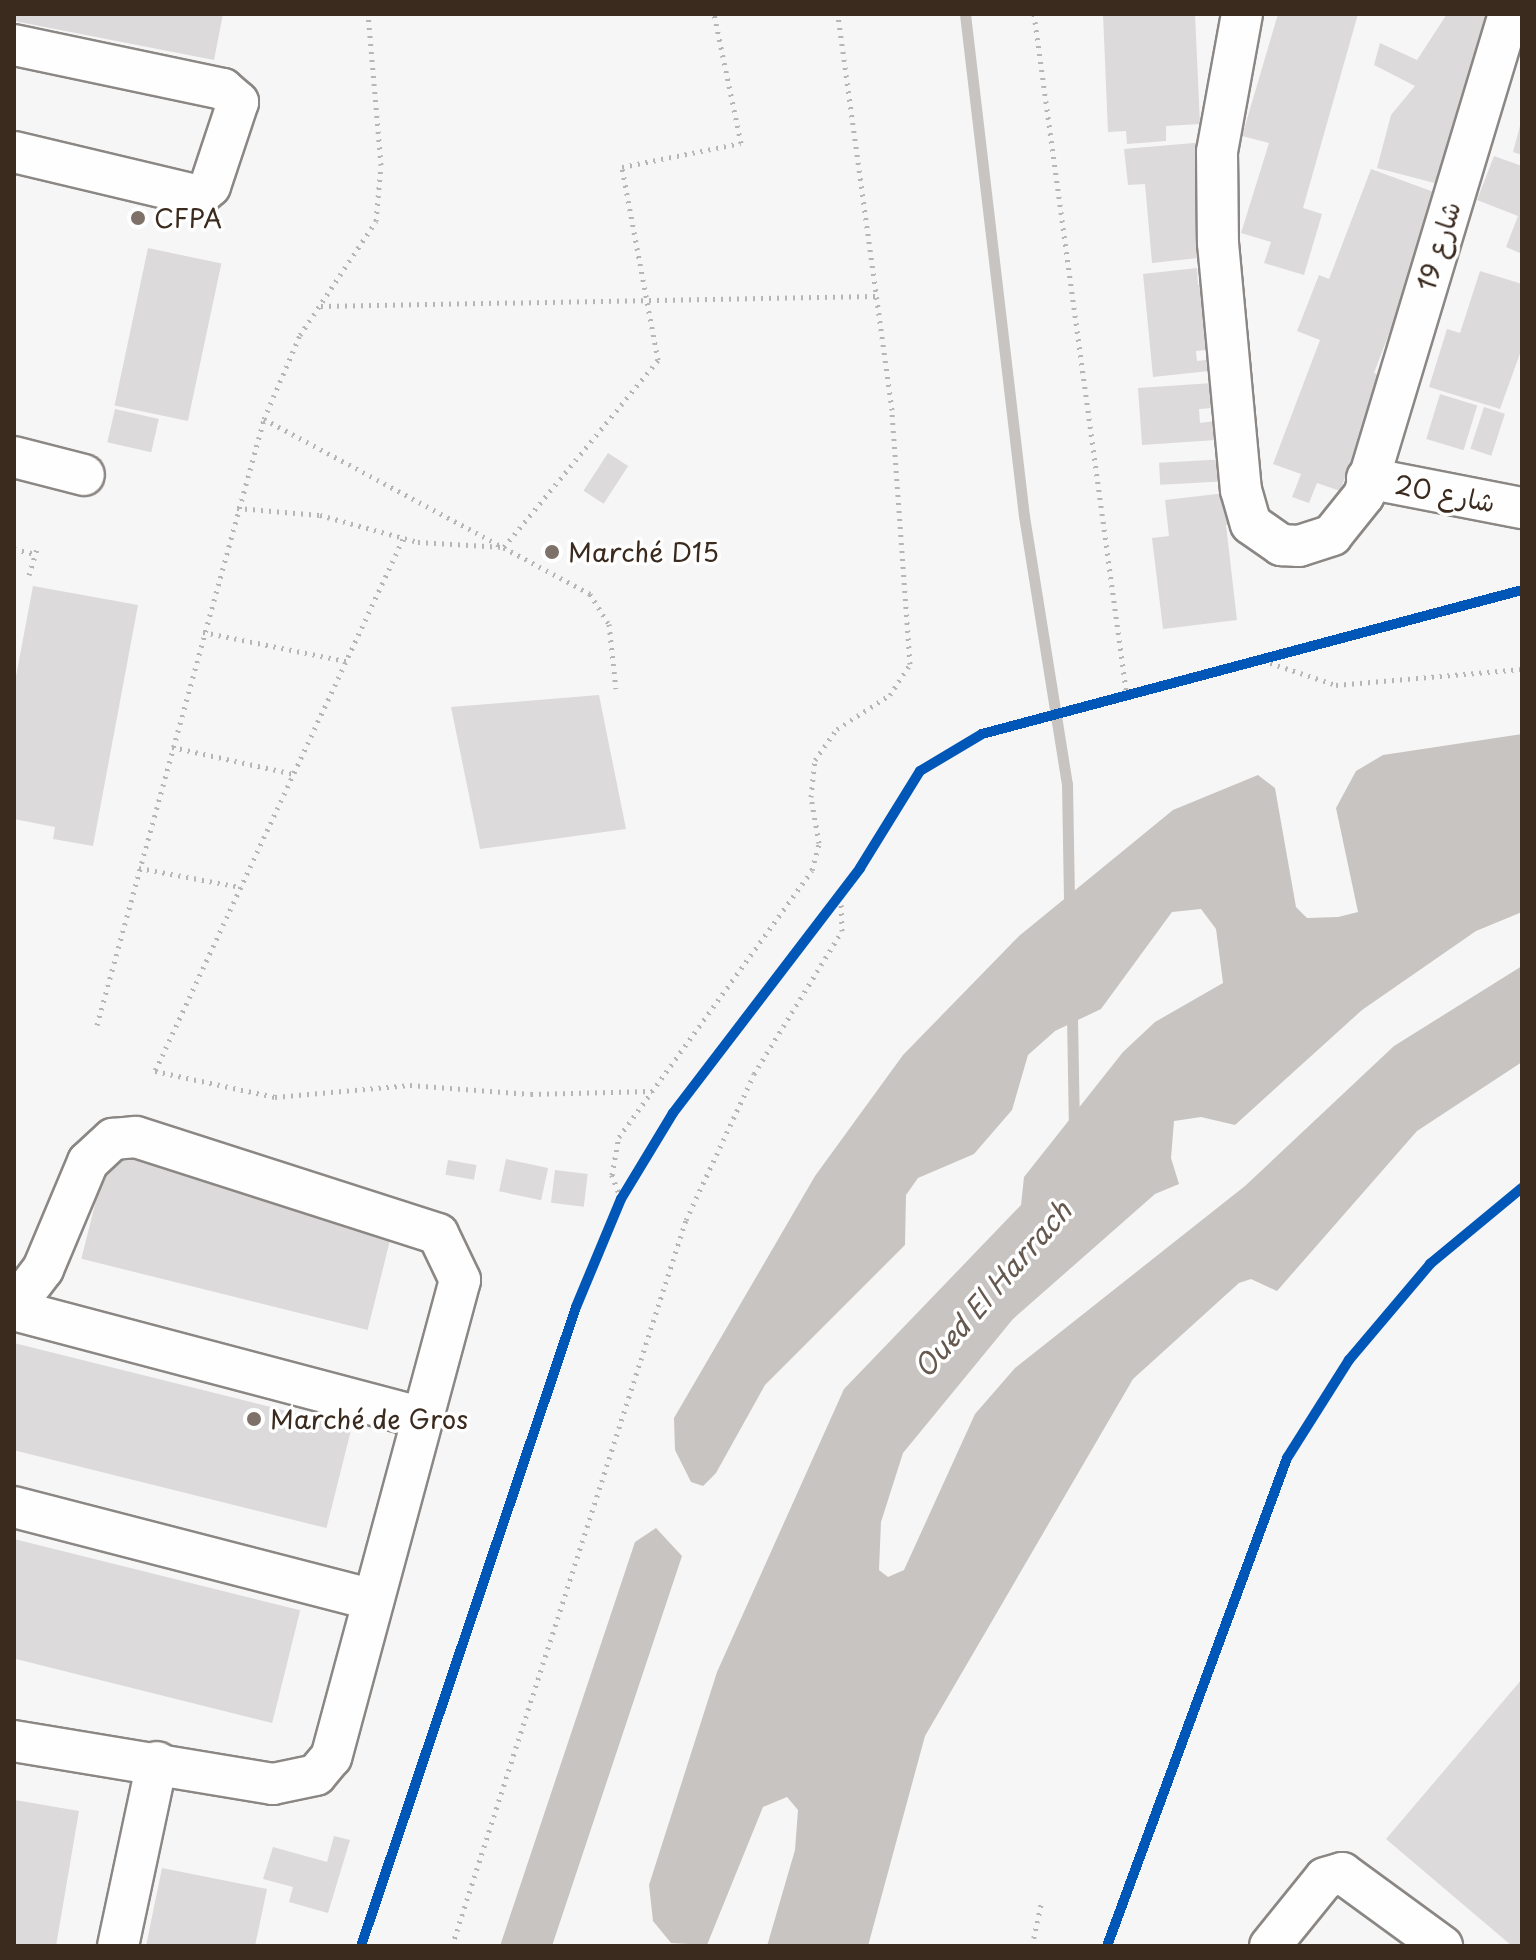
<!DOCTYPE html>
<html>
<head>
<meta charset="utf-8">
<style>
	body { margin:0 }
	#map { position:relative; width:1536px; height:1960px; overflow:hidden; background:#f7f6f6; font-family:"Playpen Sans","Playpen Sans Arabic",sans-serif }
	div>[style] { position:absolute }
	.water>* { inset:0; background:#c8c4c1 }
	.stream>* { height:11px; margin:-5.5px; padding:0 5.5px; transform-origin:5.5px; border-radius:5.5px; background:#c8c4c1 }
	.building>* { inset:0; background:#dcdada; transform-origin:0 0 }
	.path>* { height:5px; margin-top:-2.5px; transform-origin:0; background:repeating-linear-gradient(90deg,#b8b6b5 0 2px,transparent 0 8px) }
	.roads { filter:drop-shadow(2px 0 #8b8784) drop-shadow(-2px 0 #8b8784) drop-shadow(0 2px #8b8784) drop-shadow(0 -2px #8b8784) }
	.minor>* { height:40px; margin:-20px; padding:0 20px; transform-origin:20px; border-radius:20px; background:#fefefe }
	.cycleway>* { height:10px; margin:-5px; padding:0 5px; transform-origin:5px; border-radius:5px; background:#0057b8 }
	.dots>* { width:22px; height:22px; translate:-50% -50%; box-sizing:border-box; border:4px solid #fff; border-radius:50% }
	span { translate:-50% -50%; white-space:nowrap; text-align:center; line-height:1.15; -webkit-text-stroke:7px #fff; paint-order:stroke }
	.poi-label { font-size:26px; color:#3b2a1e }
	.left { translate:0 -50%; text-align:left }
	.street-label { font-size:26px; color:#3b2a1e }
	.water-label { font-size:28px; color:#65584f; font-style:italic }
	.frame { position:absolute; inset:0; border:16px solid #3b2a1e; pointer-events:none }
</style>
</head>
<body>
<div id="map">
	<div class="water">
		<div style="clip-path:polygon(1522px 734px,1522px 912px,1476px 931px,1362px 1010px,1235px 1125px,1201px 1117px,1174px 1121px,1171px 1158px,1179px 1184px,1155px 1194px,1013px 1319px,903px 1453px,881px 1522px,879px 1570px,888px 1577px,904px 1570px,975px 1414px,1015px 1368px,1245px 1186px,1394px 1046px,1522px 966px,1522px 1062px,1417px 1131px,1277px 1291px,1251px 1279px,1239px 1283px,1133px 1379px,925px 1736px,868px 1946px,767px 1946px,795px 1850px,798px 1810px,787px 1797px,763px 1807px,707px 1945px,671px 1943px,653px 1921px,649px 1885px,717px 1672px,844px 1389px,1021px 1205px,1024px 1177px,1123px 1052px,1155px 1022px,1223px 983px,1216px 929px,1201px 909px,1172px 912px,1101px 1009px,1055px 1031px,1028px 1055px,1012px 1110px,974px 1154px,918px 1178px,906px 1195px,905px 1245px,765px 1385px,716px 1473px,703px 1486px,691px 1482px,675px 1450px,674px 1418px,815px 1176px,903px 1055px,1019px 936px,1173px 810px,1258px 775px,1275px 788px,1296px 907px,1307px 918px,1338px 917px,1358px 912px,1336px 808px,1356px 771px,1383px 755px)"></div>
		<div style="clip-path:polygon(656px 1528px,682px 1556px,552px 1946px,500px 1946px,635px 1542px)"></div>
	</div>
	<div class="stream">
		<div style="left:965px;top:14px;width:505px;rotate:83.3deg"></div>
		<div style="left:1024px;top:516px;width:271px;rotate:80.9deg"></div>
		<div style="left:1067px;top:784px;width:118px;rotate:89deg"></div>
		<div style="left:1072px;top:1016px;width:110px;rotate:89deg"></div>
	</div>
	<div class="building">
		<div style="clip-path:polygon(14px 14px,223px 14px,214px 60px,14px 21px)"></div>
		<div style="clip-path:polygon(1103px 14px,1195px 14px,1200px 124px,1166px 126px,1166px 141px,1127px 144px,1126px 131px,1108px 132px)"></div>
		<div style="clip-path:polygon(1278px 14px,1358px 14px,1303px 208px,1322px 214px,1304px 275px,1264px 263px,1271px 242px,1241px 233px,1269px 143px,1242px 136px)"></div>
		<div style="clip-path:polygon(1447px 14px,1494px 14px,1484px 26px,1442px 185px,1377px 168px,1391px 115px,1415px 86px,1374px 65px,1380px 43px,1417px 60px)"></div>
		<div style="clip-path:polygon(1521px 122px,1522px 122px,1522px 155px,1513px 152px)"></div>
		<div style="clip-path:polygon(1205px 142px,1216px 256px,1152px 263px,1145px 184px,1128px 185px,1124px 149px)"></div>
		<div style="clip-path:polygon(1494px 156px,1522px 166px,1522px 254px,1506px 247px,1518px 216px,1477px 200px)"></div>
		<div style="clip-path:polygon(1371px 169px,1442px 195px,1374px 373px,1383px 377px,1340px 491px,1317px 483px,1309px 503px,1292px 497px,1301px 474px,1273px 464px,1320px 340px,1297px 331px,1319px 275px,1329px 279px)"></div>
		<div style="left:148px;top:248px;width:75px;height:161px;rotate:12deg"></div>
		<div style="clip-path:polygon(1197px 268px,1198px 285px,1209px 284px,1215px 349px,1196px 351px,1197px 361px,1216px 359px,1218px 370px,1153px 377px,1143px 274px)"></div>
		<div style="clip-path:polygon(1480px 271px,1522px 284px,1522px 348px,1500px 409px,1429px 387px,1447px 329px,1460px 333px)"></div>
		<div style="clip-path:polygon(1212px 383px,1213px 408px,1199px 409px,1200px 423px,1215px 421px,1216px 440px,1142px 445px,1138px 388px)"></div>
		<div style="left:1440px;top:394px;width:39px;height:47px;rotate:17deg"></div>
		<div style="left:1484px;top:407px;width:22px;height:44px;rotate:18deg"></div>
		<div style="left:115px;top:409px;width:45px;height:34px;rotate:13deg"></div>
		<div style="left:608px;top:453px;width:24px;height:45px;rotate:33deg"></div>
		<div style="left:1229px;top:459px;width:22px;height:70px;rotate:87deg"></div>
		<div style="clip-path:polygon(1234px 492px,1238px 524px,1226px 525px,1237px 620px,1163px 629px,1152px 538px,1169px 536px,1165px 500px)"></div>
		<div style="clip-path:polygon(33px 586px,138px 605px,93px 846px,53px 839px,55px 827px,14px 819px,14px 687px)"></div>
		<div style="clip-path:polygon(599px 695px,626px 829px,480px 849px,451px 707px)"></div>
		<div style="left:108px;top:1152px;width:295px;height:110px;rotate:14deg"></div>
		<div style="left:506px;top:1159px;width:43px;height:33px;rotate:12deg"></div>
		<div style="left:448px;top:1160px;width:29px;height:15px;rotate:10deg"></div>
		<div style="left:555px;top:1170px;width:33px;height:33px;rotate:7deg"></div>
		<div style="left:14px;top:1343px;width:348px;height:104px;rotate:14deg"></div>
		<div style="left:14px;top:1539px;width:295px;height:116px;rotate:14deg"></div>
		<div style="clip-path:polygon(1522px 1679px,1522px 1946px,1512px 1946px,1386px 1839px)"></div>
		<div style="clip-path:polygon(15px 1800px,79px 1811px,56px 1946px,14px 1946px)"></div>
		<div style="clip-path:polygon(334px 1836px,350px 1840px,328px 1913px,289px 1902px,293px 1887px,263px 1879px,273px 1847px,327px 1862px)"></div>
		<div style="clip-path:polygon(162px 1868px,267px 1889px,255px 1946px,146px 1946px)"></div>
	</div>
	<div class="path">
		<div style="left:1034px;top:14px;width:689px;rotate:82.25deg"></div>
		<div style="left:321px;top:306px;width:555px;rotate:-1.03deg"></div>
		<div style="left:264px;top:419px;width:370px;rotate:28.2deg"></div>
		<div style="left:590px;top:594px;width:36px;rotate:58deg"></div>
		<div style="left:609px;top:624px;width:65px;rotate:83.9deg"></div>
		<div style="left:237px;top:508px;width:83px;rotate:4.8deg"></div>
		<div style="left:320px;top:515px;width:102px;rotate:15.4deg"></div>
		<div style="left:418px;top:542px;width:86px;rotate:3.3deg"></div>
		<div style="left:504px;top:547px;width:242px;rotate:-50.5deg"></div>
		<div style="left:658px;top:360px;width:196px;rotate:-100.6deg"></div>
		<div style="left:622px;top:167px;width:121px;rotate:-11.4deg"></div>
		<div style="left:741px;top:143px;width:132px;rotate:-101.8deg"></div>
		<div style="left:403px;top:539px;width:587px;rotate:114.99deg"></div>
		<div style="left:155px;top:1071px;width:123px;rotate:12.2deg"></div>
		<div style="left:275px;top:1097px;width:136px;rotate:-5.1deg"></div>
		<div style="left:410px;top:1085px;width:121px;rotate:4.3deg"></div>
		<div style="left:531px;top:1094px;width:121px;rotate:-1.4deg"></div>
		<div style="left:14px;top:549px;width:22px;rotate:13deg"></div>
		<div style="left:29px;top:575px;width:28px;rotate:-73deg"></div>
		<div style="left:203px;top:632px;width:146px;rotate:11.5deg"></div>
		<div style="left:1255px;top:658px;width:85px;rotate:18.4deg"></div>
		<div style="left:1336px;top:685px;width:187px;rotate:-4.9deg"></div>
		<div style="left:172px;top:747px;width:125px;rotate:12.5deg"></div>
		<div style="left:139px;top:868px;width:104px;rotate:10.6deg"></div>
		<div style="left:97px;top:1025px;width:629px;rotate:-74.59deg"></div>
		<div style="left:264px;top:419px;width:91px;rotate:-66.8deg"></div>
		<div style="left:300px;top:335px;width:137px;rotate:-56.3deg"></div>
		<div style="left:376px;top:221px;width:56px;rotate:-84.9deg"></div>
		<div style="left:381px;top:165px;width:152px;rotate:-94.9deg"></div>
		<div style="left:621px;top:1199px;width:26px;rotate:-111deg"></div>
		<div style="left:612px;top:1175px;width:39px;rotate:-80deg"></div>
		<div style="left:619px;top:1137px;width:329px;rotate:-54.1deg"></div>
		<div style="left:812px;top:870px;width:28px;rotate:-75deg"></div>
		<div style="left:819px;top:843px;width:47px;rotate:-99.9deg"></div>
		<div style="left:811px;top:797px;width:37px;rotate:-84deg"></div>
		<div style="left:815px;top:760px;width:38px;rotate:-55deg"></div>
		<div style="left:837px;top:729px;width:63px;rotate:-32.7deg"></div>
		<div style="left:890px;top:695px;width:37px;rotate:-57deg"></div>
		<div style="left:910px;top:664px;width:255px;rotate:-94.1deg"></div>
		<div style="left:892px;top:410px;width:400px;rotate:-97.8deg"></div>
		<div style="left:452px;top:1946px;width:763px;rotate:-72.14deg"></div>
		<div style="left:686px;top:1220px;width:161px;rotate:-65deg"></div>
		<div style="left:754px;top:1074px;width:168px;rotate:-58.4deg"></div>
		<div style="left:842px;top:931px;width:38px;rotate:-92deg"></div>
		<div style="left:1032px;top:1946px;width:47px;rotate:-77.7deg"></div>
	</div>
	<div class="roads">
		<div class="minor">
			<div style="left:1242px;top:14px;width:140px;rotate:100.3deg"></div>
			<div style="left:1217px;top:152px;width:91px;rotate:89.4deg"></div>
			<div style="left:1218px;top:243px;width:248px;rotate:84.7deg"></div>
			<div style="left:1241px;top:490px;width:35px;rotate:74deg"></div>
			<div style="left:1251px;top:524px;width:37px;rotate:35deg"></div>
			<div style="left:1281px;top:545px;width:18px;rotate:3deg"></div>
			<div style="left:1299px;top:546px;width:35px;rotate:-18deg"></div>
			<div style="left:1332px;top:535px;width:51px;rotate:-51.3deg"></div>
			<div style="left:1364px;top:495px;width:502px;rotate:-73.22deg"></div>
			<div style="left:14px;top:45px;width:214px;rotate:11.9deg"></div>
			<div style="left:223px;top:89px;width:20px;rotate:41deg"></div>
			<div style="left:238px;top:102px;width:89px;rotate:108.4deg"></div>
			<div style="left:210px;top:186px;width:15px;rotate:138deg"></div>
			<div style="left:199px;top:196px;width:190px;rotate:-166.6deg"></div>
			<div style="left:14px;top:457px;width:72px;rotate:14.4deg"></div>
			<div style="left:1367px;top:478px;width:158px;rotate:11deg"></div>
			<div style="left:14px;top:1307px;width:48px;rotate:-52.7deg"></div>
			<div style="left:43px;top:1269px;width:116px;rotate:-67.2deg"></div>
			<div style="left:88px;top:1162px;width:34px;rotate:-43deg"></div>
			<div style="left:113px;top:1139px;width:23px;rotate:-5deg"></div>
			<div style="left:136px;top:1137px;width:317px;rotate:17.8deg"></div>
			<div style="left:438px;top:1234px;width:51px;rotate:64.4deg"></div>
			<div style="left:460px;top:1280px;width:494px;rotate:105.1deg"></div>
			<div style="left:331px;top:1757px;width:23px;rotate:130deg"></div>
			<div style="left:316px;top:1775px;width:44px;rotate:168.2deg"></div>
			<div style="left:273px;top:1784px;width:263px;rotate:-170.6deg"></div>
			<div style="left:14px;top:1310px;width:422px;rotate:14.8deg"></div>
			<div style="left:14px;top:1507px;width:371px;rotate:14.5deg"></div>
			<div style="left:118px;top:1946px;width:188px;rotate:-78deg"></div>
			<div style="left:1270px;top:1946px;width:87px;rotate:-51deg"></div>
			<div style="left:1325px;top:1878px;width:18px;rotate:-16deg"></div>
			<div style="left:1342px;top:1873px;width:124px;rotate:36.1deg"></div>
		</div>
	</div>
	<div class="cycleway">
		<div style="left:361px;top:1946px;width:674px;rotate:-71.4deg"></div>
		<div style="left:576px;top:1307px;width:117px;rotate:-67.4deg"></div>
		<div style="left:621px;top:1199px;width:100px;rotate:-58.8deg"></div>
		<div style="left:673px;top:1113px;width:308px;rotate:-52.6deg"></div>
		<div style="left:860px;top:868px;width:114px;rotate:-58.3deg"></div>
		<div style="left:920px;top:771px;width:72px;rotate:-30.8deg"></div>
		<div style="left:982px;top:734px;width:559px;rotate:-14.93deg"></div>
		<div style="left:1107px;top:1946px;width:520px;rotate:-69.75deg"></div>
		<div style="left:1287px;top:1458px;width:116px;rotate:-57.7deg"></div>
		<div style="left:1349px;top:1360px;width:126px;rotate:-49.8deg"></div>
		<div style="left:1430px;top:1264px;width:119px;rotate:-39.6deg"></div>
	</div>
	<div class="dots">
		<div style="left:138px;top:218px;background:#7d716a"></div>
		<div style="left:552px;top:552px;background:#7d716a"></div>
		<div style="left:254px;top:1419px;background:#7d716a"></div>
	</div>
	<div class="poi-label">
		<span class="left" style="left:154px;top:218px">CFPA</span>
		<span class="left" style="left:568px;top:552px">Marché D15</span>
		<span class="left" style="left:270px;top:1419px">Marché de Gros</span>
	</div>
	<div class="street-label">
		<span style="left:1438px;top:246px;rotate:-73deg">شارع 19</span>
		<span style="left:1445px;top:493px;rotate:11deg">شارع 20</span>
	</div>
	<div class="water-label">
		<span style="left:992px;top:1289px;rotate:-49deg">Oued El Harrach</span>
	</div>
	<div class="frame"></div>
</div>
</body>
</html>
